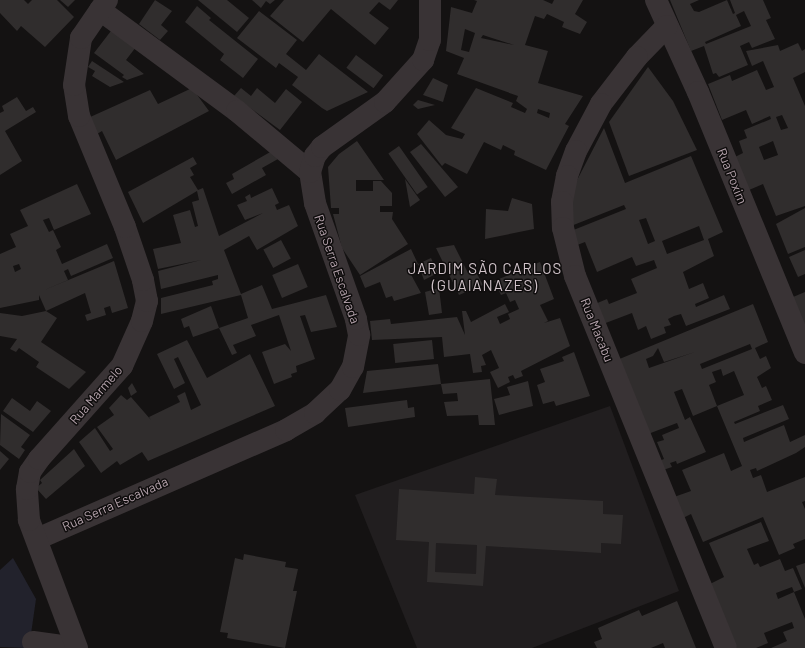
<!DOCTYPE html>
<html>
<head>
<meta charset="utf-8">
<style>
	body { margin:0 }
	#map { position:relative; width:805px; height:648px; overflow:hidden; background:#141212; font-family:Barlow,sans-serif }
	div>[style] { position:absolute }
	.built>* { inset:0; background:#211e1f }
	.green>* { inset:0; background:#22222c }
	.building>* { inset:0; background:#302d2d; transform-origin:0 0 }
	.street>* { height:22px; margin:-11px; padding:0 11px; transform-origin:11px; border-radius:11px; background:#393335 }
	span { translate:-50% -50%; white-space:nowrap; text-align:center; line-height:1.15; -webkit-text-stroke:3px #0f0d0d; paint-order:stroke }
	.street-label { font-size:13px; color:#b5a3ac }
	.quarter-label { font-size:15px; color:#d1c4ca; letter-spacing:1px }
</style>
</head>
<body>
<div id="map">
	<div class="built">
		<div style="clip-path:polygon(610px 406px,679px 591px,532px 648px,417px 648px,355px 495px)"></div>
	</div>
	<div class="green">
		<div style="clip-path:polygon(13px 558px,36px 599px,29px 648px,0 647px,0 570px)"></div>
	</div>
	<div class="building">
		<div style="clip-path:polygon(0 0,24px 0,28px 4px,32px 0,57px 0,74px 17px,45px 47px,21px 26px,17px 31px,0 13px)"></div>
		<div style="clip-path:polygon(60px 0,75px 0,68px 7px)"></div>
		<div style="clip-path:polygon(155px 0,172px 11px,161px 25px,168px 31px,160px 40px,139px 24px)"></div>
		<div style="clip-path:polygon(198px 0,227px 0,249px 18px,237px 32px)"></div>
		<div style="clip-path:polygon(252px 0,275px 0,270px 4px,266px 1px,261px 8px)"></div>
		<div style="clip-path:polygon(284px 0,398px 0,390px 10px,379px 2px,369px 13px,389px 28px,375px 45px,331px 9px,303px 42px,270px 16px)"></div>
		<div style="clip-path:polygon(evenodd,474px 0,543px 0,552px 4px,554px 0,583px 0,575px 14px,587px 22px,580px 34px,562px 27px,564px 22px,547px 14px,544px 19px,535px 16px,525px 45px,548px 51px,538px 83px,583px 96px,565px 124px,569px 126px,546px 170px,514px 155px,515px 151px,503px 145px,501px 150px,484px 142px,467px 174px,445px 163px,442px 166px,417px 134px,429px 120px,446px 135px,462px 139px,465px 134px,451px 128px,476px 88px,513px 103px,511px 107px,525px 113px,527px 109px,516px 101px,518px 96px,457px 74px,464px 58px,446px 51px,451px 7px,472px 13px,477px 1px,474px 0,465px 29px,475px 33px,469px 52px,461px 50px,465px 29px,474px 0,483px 35px,492px 38px,514px 45px,481px 38px,483px 35px,474px 0,538px 109px,550px 113px,549px 118px,537px 113px,538px 109px)"></div>
		<div style="clip-path:polygon(evenodd,670px 0,699px 0,690px 4px,694px 11px,699px 12px,727px 0,733px 14px,735px 13px,730px 0,763px 0,771px 18px,766px 20px,775px 39px,752px 48px,749px 42px,740px 46px,748px 65px,719px 77px,716px 73px,713px 74px,704px 46px,691px 51px,670px 0,744px 11px,751px 26px,706px 44px,705px 42px,741px 26px,736px 15px,744px 11px)"></div>
		<div style="clip-path:polygon(197px 6px,211px 18px,209px 20px,258px 59px,243px 78px,220px 60px,224px 54px,185px 22px)"></div>
		<div style="clip-path:polygon(259px 11px,297px 40px,286px 54px,306px 70px,319px 54px,368px 92px,327px 111px,322px 108px,292px 85px,298px 77px,279px 63px,276px 68px,237px 38px)"></div>
		<div style="clip-path:polygon(114px 27px,136px 47px,126px 60px,144px 74px,127px 80px,122px 77px,124px 75px,94px 53px)"></div>
		<div style="clip-path:polygon(evenodd,798px 43px,802px 51px,805px 49px,805px 72px,793px 78px,805px 106px,805px 206px,776px 216px,763px 184px,749px 190px,735px 157px,743px 153px,739px 141px,747px 138px,744px 130px,771px 119px,770px 116px,752px 124px,746px 110px,722px 120px,708px 84px,730px 75px,732px 81px,757px 70px,766px 90px,774px 87px,763px 61px,752px 66px,746px 51px,778px 45px,780px 51px,798px 43px,782px 115px,788px 128px,781px 130px,776px 117px,782px 115px,798px 43px,773px 141px,778px 155px,764px 160px,759px 147px,773px 141px)"></div>
		<div style="left:356px;top:55px;width:34px;height:16px;rotate:37deg"></div>
		<div style="clip-path:polygon(92px 61px,124px 82px,110px 87px,92px 76px,95px 71px,88px 67px)"></div>
		<div style="clip-path:polygon(648px 67px,673px 101px,697px 150px,629px 176px,609px 122px)"></div>
		<div style="clip-path:polygon(433px 78px,448px 85px,443px 102px,423px 95px)"></div>
		<div style="clip-path:polygon(192px 88px,209px 111px,116px 160px,102px 131px,97px 134px,88px 118px,150px 90px,158px 104px)"></div>
		<div style="clip-path:polygon(241px 88px,251px 96px,257px 88px,275px 103px,286px 89px,302px 102px,280px 130px,234px 96px)"></div>
		<div style="clip-path:polygon(17px 97px,26px 111px,33px 107px,36px 112px,5px 131px,22px 161px,0 175px,0 113px,4px 111px,2px 106px)"></div>
		<div style="clip-path:polygon(418px 100px,435px 105px,418px 109px,413px 105px)"></div>
		<div style="clip-path:polygon(evenodd,604px 128px,625px 183px,691px 156px,723px 232px,708px 239px,714px 256px,683px 272px,689px 289px,703px 283px,709px 298px,695px 304px,696px 307px,724px 295px,730px 309px,686px 326px,681px 314px,674px 316px,668px 319px,671px 325px,664px 327px,666px 333px,651px 339px,646px 326px,638px 330px,632px 313px,603px 324px,595px 304px,607px 299px,609px 304px,637px 293px,631px 279px,657px 268px,654px 260px,636px 266px,632px 257px,597px 272px,585px 242px,572px 247px,571px 231px,626px 209px,624px 205px,571px 226px,574px 186px,604px 128px,646px 218px,655px 241px,648px 244px,639px 220px,646px 218px,604px 128px,699px 226px,704px 240px,667px 254px,662px 241px,699px 226px)"></div>
		<div style="clip-path:polygon(357px 141px,384px 180px,356px 180px,356px 191px,373px 191px,373px 181px,381px 181px,392px 193px,392px 206px,380px 206px,380px 212px,393px 212px,392px 219px,408px 244px,360px 275px,342px 248px,333px 214px,339px 214px,339px 208px,331px 208px,328px 167px,339px 154px)"></div>
		<div style="clip-path:polygon(421px 144px,458px 187px,445px 197px,410px 152px)"></div>
		<div style="left:399px;top:146px;width:50px;height:13px;rotate:55deg"></div>
		<div style="clip-path:polygon(272px 151px,278px 159px,262px 168px,266px 175px,232px 194px,226px 183px,234px 179px,232px 174px)"></div>
		<div style="clip-path:polygon(193px 157px,197px 164px,190px 168px,194px 175px,190px 177px,198px 190px,203px 188px,219px 236px,263px 213px,245px 220px,237px 205px,247px 201px,245px 197px,250px 194px,251px 198px,272px 188px,279px 203px,275px 205px,277px 210px,289px 205px,298px 226px,257px 250px,249px 236px,224px 250px,241px 294px,262px 285px,272px 309px,326px 295px,337px 327px,311px 332px,305px 315px,300px 316px,315px 359px,296px 366px,297px 372px,291px 374px,292px 377px,274px 384px,262px 352px,285px 344px,291px 351px,279px 315px,251px 325px,256px 336px,233px 345px,237px 353px,232px 355px,219px 328px,248px 318px,241px 295px,161px 314px,161px 298px,213px 285px,212px 281px,218px 279px,218px 275px,161px 289px,158px 271px,201px 260px,158px 269px,153px 249px,181px 243px,173px 215px,190px 210px,195px 227px,198px 226px,192px 202px,199px 200px,197px 191px,143px 223px,128px 192px)"></div>
		<div style="clip-path:polygon(405px 179px,420px 200px,410px 207px)"></div>
		<div style="clip-path:polygon(evenodd,77px 184px,91px 214px,54px 230px,49px 218px,43px 220px,49px 232px,53px 230px,61px 247px,56px 250px,62px 264px,107px 244px,113px 258px,71px 276px,68px 269px,64px 271px,68px 280px,42px 291px,114px 261px,128px 308px,112px 313px,110px 306px,104px 308px,106px 315px,87px 321px,85px 315px,91px 313px,85px 293px,46px 311px,39px 295px,39px 300px,0 308px,0 254px,16px 247px,10px 234px,28px 226px,20px 210px,77px 184px,19px 264px,21px 269px,15px 272px,13px 266px,19px 264px)"></div>
		<div style="clip-path:polygon(512px 198px,532px 204px,534px 229px,485px 239px,486px 209px,508px 211px)"></div>
		<div style="clip-path:polygon(805px 208px,805px 247px,788px 254px,776px 224px)"></div>
		<div style="left:281px;top:240px;width:21px;height:20px;rotate:62deg"></div>
		<div style="clip-path:polygon(454px 245px,468px 273px,475px 270px,483px 285px,459px 295px,436px 248px)"></div>
		<div style="clip-path:polygon(411px 249px,418px 264px,431px 258px,438px 273px,424px 280px,418px 264px,408px 269px,421px 293px,394px 301px,392px 296px,386px 298px,380px 282px,365px 288px,360px 276px)"></div>
		<div style="clip-path:polygon(805px 250px,805px 274px,798px 277px,789px 257px)"></div>
		<div style="clip-path:polygon(540px 262px,554px 299px,540px 305px,548px 321px,544px 323px,560px 318px,570px 346px,521px 371px,523px 376px,515px 379px,513px 375px,508px 377px,510px 382px,498px 388px,490px 372px,499px 368px,491px 350px,482px 355px,486px 365px,481px 366px,482px 372px,473px 373px,470px 354px,444px 357px,442px 337px,372px 340px,370px 321px,390px 319px,391px 324px,457px 317px,465px 335px,462px 311px,466px 311px,471px 322px,505px 304px,509px 312px,497px 317px,500px 324px,510px 319px,508px 314px,519px 309px,515px 300px,510px 302px,506px 293px,501px 295px,494px 281px)"></div>
		<div style="left:298px;top:264px;width:25px;height:28px;rotate:67deg"></div>
		<div style="clip-path:polygon(439px 288px,442px 313px,429px 315px,425px 292px)"></div>
		<div style="clip-path:polygon(805px 292px,805px 326px,793px 297px)"></div>
		<div style="clip-path:polygon(evenodd,753px 304px,768px 342px,755px 348px,760px 359px,766px 356px,771px 368px,757px 377px,762px 388px,766px 386px,772px 400px,758px 406px,760px 411px,734px 422px,735px 424px,783px 405px,789px 419px,743px 438px,744px 442px,784px 425px,790px 442px,805px 435px,805px 447px,796px 453px,757px 471px,756px 468px,750px 470px,753px 478px,761px 475px,767px 492px,805px 477px,805px 501px,802px 502px,805px 509px,805px 539px,793px 544px,795px 548px,779px 555px,763px 517px,703px 542px,691px 514px,683px 518px,674px 497px,691px 491px,682px 470px,724px 453px,731px 471px,742px 466px,717px 406px,744px 395px,734px 371px,723px 376px,721px 369px,712px 372px,716px 382px,709px 385px,717px 406px,693px 416px,682px 389px,674px 392px,685px 420px,690px 417px,706px 452px,677px 464px,676px 461px,670px 463px,672px 467px,663px 470px,659px 461px,664px 459px,657px 442px,664px 440px,662px 435px,679px 428px,677px 423px,648px 434px,617px 360px,753px 304px,750px 344px,752px 349px,702px 369px,700px 364px,750px 344px,753px 304px,658px 348px,664px 362px,695px 352px,649px 368px,646px 359px,653px 356px,658px 348px)"></div>
		<div style="clip-path:polygon(211px 306px,219px 328px,193px 337px,189px 326px,184px 328px,181px 319px)"></div>
		<div style="clip-path:polygon(46px 311px,57px 318px,41px 342px,86px 372px,69px 389px,36px 367px,39px 362px,19px 348px,16px 352px,10px 349px,17px 339px,0 336px,0 313px,22px 316px)"></div>
		<div style="clip-path:polygon(187px 340px,207px 378px,250px 354px,275px 406px,148px 461px,142px 452px,120px 465px,117px 461px,101px 473px,79px 442px,95px 428px,110px 451px,113px 449px,97px 427px,114px 415px,109px 408px,121px 395px,127px 400px,131px 397px,151px 420px,149px 417px,180px 402px,177px 396px,185px 392px,191px 410px,201px 405px,178px 357px,174px 359px,185px 383px,174px 389px,157px 354px)"></div>
		<div style="left:432px;top:340px;width:19px;height:39px;rotate:84deg"></div>
		<div style="clip-path:polygon(574px 352px,590px 396px,556px 406px,554px 401px,543px 404px,537px 385px,545px 382px,540px 369px,564px 361px,562px 357px)"></div>
		<div style="clip-path:polygon(438px 364px,441px 384px,363px 393px,367px 371px)"></div>
		<div style="clip-path:polygon(490px 379px,495px 425px,479px 425px,478px 415px,447px 416px,444px 402px,458px 401px,457px 393px,443px 394px,441px 384px)"></div>
		<div style="clip-path:polygon(528px 381px,533px 406px,499px 415px,494px 399px,510px 395px,507px 387px)"></div>
		<div style="clip-path:polygon(132px 383px,137px 392px,131px 396px,128px 388px)"></div>
		<div style="clip-path:polygon(12px 398px,30px 411px,37px 401px,51px 411px,33px 432px,3px 411px)"></div>
		<div style="clip-path:polygon(407px 400px,408px 408px,414px 407px,415px 417px,348px 427px,345px 408px)"></div>
		<div style="clip-path:polygon(1px 414px,30px 435px,21px 447px,25px 450px,19px 459px,0 445px)"></div>
		<div style="clip-path:polygon(74px 449px,85px 466px,46px 499px,36px 488px,42px 483px,40px 480px)"></div>
		<div style="clip-path:polygon(0 451px,9px 459px,0 470px)"></div>
		<div style="clip-path:polygon(evenodd,475px 477px,497px 479px,495px 495px,603px 501px,603px 514px,623px 515px,621px 544px,601px 543px,601px 553px,486px 546px,483px 586px,427px 582px,429px 542px,396px 540px,399px 489px,474px 494px,475px 477px,436px 543px,477px 545px,476px 574px,435px 572px,436px 543px)"></div>
		<div style="clip-path:polygon(761px 522px,769px 541px,747px 549px,754px 565px,758px 563px,760px 567px,780px 559px,785px 571px,793px 568px,802px 589px,794px 592px,792px 587px,776px 593px,778px 599px,794px 592px,805px 619px,805px 648px,771px 648px,787px 641px,783px 632px,794px 628px,792px 622px,764px 633px,768px 643px,756px 648px,737px 648px,710px 584px,724px 577px,709px 543px)"></div>
		<div style="clip-path:polygon(244px 554px,286px 562px,285px 567px,298px 569px,293px 591px,297px 591px,285px 648px,227px 638px,228px 633px,220px 632px,235px 558px,243px 560px)"></div>
		<div style="clip-path:polygon(805px 563px,805px 588px,796px 566px)"></div>
		<div style="clip-path:polygon(677px 601px,696px 648px,665px 648px,663px 643px,651px 648px,597px 648px,594px 642px,602px 639px,598px 628px,639px 610px,642px 616px)"></div>
	</div>
	<div class="street">
		<div style="left:656px;top:0;width:101px;rotate:65.5deg"></div>
		<div style="left:698px;top:92px;width:282px;rotate:67.7deg"></div>
		<div style="left:100px;top:10px;width:170px;rotate:36.4deg"></div>
		<div style="left:237px;top:111px;width:95px;rotate:39.9deg"></div>
		<div style="left:667px;top:26px;width:43px;rotate:134.1deg"></div>
		<div style="left:637px;top:57px;width:59px;rotate:127.5deg"></div>
		<div style="left:601px;top:104px;width:53px;rotate:118deg"></div>
		<div style="left:576px;top:151px;width:27px;rotate:110deg"></div>
		<div style="left:567px;top:176px;width:26px;rotate:101deg"></div>
		<div style="left:562px;top:202px;width:26px;rotate:88deg"></div>
		<div style="left:563px;top:228px;width:49px;rotate:76deg"></div>
		<div style="left:575px;top:276px;width:401px;rotate:67.9deg"></div>
		<div style="left:37px;top:539px;width:272px;rotate:-23.6deg"></div>
		<div style="left:286px;top:430px;width:34px;rotate:-30deg"></div>
		<div style="left:315px;top:413px;width:34px;rotate:-43deg"></div>
		<div style="left:340px;top:390px;width:26px;rotate:-61deg"></div>
		<div style="left:353px;top:367px;width:33px;rotate:-79deg"></div>
		<div style="left:359px;top:335px;width:16px;rotate:-101deg"></div>
		<div style="left:356px;top:319px;width:123px;rotate:-109.5deg"></div>
		<div style="left:315px;top:203px;width:31px;rotate:-99deg"></div>
		<div style="left:310px;top:172px;width:17px;rotate:-73deg"></div>
		<div style="left:315px;top:156px;width:11px;rotate:-52deg"></div>
		<div style="left:322px;top:147px;width:77px;rotate:-35.5deg"></div>
		<div style="left:385px;top:102px;width:57px;rotate:-47.9deg"></div>
		<div style="left:423px;top:60px;width:21px;rotate:-71deg"></div>
		<div style="left:430px;top:40px;width:40px;rotate:-90deg"></div>
		<div style="left:33px;top:642px;width:44px;rotate:7.8deg"></div>
		<div style="left:77px;top:648px;width:137px;rotate:-110.6deg"></div>
		<div style="left:29px;top:520px;width:31px;rotate:-94deg"></div>
		<div style="left:27px;top:489px;width:17px;rotate:-80deg"></div>
		<div style="left:30px;top:472px;width:16px;rotate:-55deg"></div>
		<div style="left:39px;top:459px;width:125px;rotate:-48.3deg"></div>
		<div style="left:122px;top:366px;width:49px;rotate:-66deg"></div>
		<div style="left:142px;top:321px;width:21px;rotate:-76deg"></div>
		<div style="left:147px;top:301px;width:21px;rotate:-101deg"></div>
		<div style="left:143px;top:280px;width:56px;rotate:-108.8deg"></div>
		<div style="left:125px;top:227px;width:120px;rotate:-112.5deg"></div>
		<div style="left:79px;top:116px;width:31px;rotate:-99deg"></div>
		<div style="left:74px;top:85px;width:48px;rotate:-81.5deg"></div>
		<div style="left:81px;top:38px;width:46px;rotate:-55.6deg"></div>
	</div>
	<div class="street-label">
		<span style="left:732px;top:176px;rotate:68deg">Rua Poxim</span>
		<span style="left:337px;top:269px;rotate:71deg">Rua Serra Escalvada</span>
		<span style="left:597px;top:330px;rotate:68deg">Rua Macabu</span>
		<span style="left:96px;top:395px;rotate:-49deg">Rua Marmelo</span>
		<span style="left:115px;top:504px;rotate:-24deg">Rua Serra Escalvada</span>
	</div>
	<div class="quarter-label">
		<span style="left:485px;top:277px">JARDIM SÃO CARLOS<br>(GUAIANAZES)</span>
	</div>
</div>
</body>
</html>
